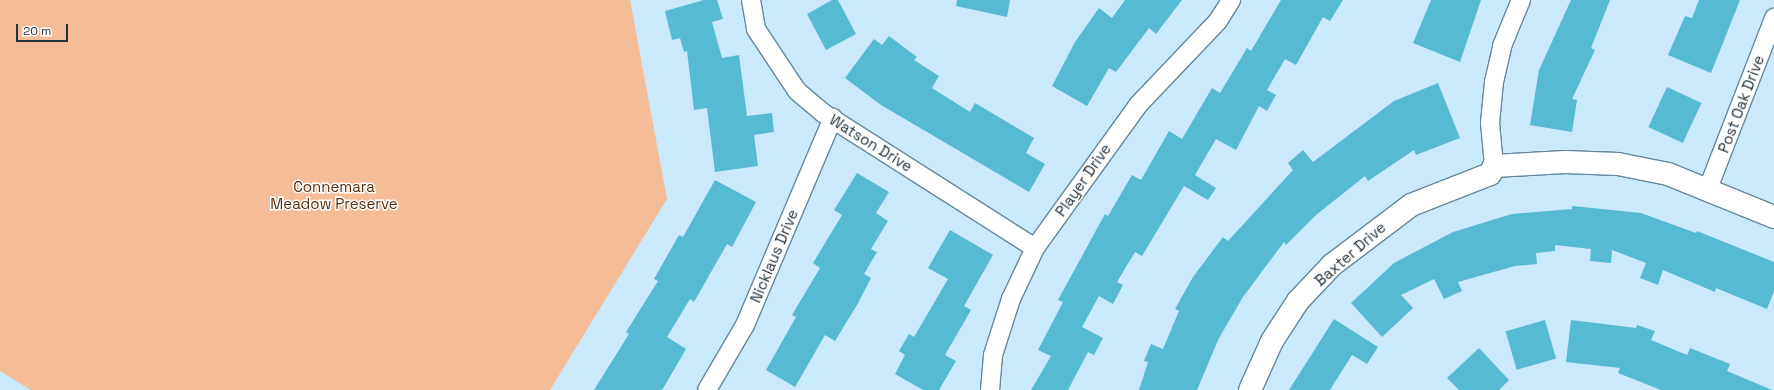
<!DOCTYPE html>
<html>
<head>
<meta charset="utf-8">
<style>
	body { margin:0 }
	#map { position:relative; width:1774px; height:390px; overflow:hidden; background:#cae9fc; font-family:"Space Grotesk",sans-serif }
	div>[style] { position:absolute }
	.green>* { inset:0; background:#f5bd97 }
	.building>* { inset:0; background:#56bad2; transform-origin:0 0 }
	.roads { filter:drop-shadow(1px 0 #64889e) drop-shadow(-1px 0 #64889e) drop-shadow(0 1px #64889e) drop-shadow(0 -1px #64889e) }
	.minor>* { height:18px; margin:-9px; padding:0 9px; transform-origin:9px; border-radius:9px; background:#fff }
	.tertiary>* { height:22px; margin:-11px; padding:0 11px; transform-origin:11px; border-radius:11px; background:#fff }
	span { translate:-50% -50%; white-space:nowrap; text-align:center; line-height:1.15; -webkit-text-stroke:3px #fff; paint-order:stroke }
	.street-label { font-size:15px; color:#23333c }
	.park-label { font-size:15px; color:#5a2f0a }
	.scale { position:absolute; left:16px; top:24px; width:52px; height:18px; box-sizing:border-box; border:2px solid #23333c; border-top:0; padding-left:5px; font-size:12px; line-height:14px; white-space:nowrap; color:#23333c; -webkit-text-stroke:3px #fff; paint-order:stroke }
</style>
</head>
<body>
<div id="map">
	<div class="green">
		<div style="clip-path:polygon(0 0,630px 0,667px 199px,550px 390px,31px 390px,0 371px)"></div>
	</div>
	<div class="building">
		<div style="clip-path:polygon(704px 0,717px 0,723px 19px,712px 22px,722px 58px,739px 55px,747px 116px,772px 113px,774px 132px,754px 135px,758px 166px,715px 172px,707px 108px,694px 110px,687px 51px,684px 52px,680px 38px,672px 40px,665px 11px)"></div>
		<div style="clip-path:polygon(832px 0,838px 0,856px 34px,826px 50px,807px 14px)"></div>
		<div style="clip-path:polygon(957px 0,1010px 0,1007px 17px,956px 6px)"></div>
		<div style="clip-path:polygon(1125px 0,1182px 0,1156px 34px,1149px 28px,1116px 72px,1109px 68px,1087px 106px,1052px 86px,1075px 42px,1099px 8px,1112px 18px)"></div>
		<div style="clip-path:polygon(1281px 0,1343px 0,1330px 21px,1323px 17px,1296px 65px,1285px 59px,1267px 90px,1276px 95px,1267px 111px,1259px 106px,1236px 150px,1216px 139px,1195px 175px,1216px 188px,1208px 200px,1184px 186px,1142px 256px,1135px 252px,1117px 282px,1123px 285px,1113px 304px,1099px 296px,1082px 327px,1103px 338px,1094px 355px,1088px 352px,1068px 390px,1031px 390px,1051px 356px,1038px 350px,1063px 302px,1058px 300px,1105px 214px,1108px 216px,1132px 175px,1141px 180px,1169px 131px,1182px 139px,1212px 88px,1220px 93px,1247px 48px,1251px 51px)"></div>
		<div style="clip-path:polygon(1431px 0,1481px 0,1460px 62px,1413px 43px)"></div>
		<div style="clip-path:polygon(1571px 0,1610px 0,1591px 48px,1595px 50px,1572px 99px,1577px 100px,1572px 132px,1530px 125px,1539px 70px)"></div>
		<div style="clip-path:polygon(1699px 0,1740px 0,1711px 73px,1668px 55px,1685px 16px,1692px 18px)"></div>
		<div style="clip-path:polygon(889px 36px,917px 57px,914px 60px,939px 76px,932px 88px,970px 112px,975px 103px,1034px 138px,1026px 153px,1045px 164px,1029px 192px,881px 105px,845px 78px,874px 39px,882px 45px)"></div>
		<div style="clip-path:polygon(1438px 83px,1460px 138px,1416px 155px,1414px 150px,1368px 181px,1365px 176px,1316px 215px,1286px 245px,1284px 242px,1243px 297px,1219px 338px,1197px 390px,1139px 390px,1148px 362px,1144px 361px,1151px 344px,1163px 349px,1179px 311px,1175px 309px,1193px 277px,1223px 237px,1228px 241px,1293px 170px,1288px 163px,1303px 150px,1313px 162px,1394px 101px)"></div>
		<div style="left:1667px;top:87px;width:38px;height:44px;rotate:25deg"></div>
		<div style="clip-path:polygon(857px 173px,889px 192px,876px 213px,888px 221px,871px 249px,877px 252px,864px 274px,871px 278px,857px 305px,835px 341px,825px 335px,795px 387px,766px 370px,796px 317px,792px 315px,820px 268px,813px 263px,842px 215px,834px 210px)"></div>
		<div style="clip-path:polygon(715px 180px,756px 202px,732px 247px,727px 244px,694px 302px,690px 299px,667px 337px,686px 349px,668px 380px,662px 390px,594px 390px,629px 334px,626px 332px,658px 281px,654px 279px,679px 235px,683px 237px)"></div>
		<div style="clip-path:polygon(1572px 206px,1641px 213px,1696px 233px,1697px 231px,1774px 262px,1774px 291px,1767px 309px,1716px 288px,1715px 292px,1663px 270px,1658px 285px,1640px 278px,1646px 263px,1612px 250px,1611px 263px,1590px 261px,1591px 249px,1555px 245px,1555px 251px,1536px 253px,1537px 264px,1515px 266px,1458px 282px,1462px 291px,1444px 299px,1434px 279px,1401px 295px,1413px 308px,1382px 337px,1351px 303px,1394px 263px,1453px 232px,1512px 214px,1572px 209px)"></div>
		<div style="clip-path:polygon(950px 230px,993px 255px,964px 306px,971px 310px,945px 355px,956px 361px,939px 390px,923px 390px,895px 374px,905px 355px,899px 351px,909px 334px,914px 337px,948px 279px,928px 268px)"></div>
		<div style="clip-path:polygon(1334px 319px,1378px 347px,1367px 364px,1352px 355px,1330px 390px,1289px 390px)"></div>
		<div style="left:1545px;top:320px;width:40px;height:41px;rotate:74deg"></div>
		<div style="clip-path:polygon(1571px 320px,1636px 328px,1637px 325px,1655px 331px,1651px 340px,1687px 355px,1690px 348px,1730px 364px,1727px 371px,1772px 390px,1661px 390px,1618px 373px,1620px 368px,1566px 362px)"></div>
		<div style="clip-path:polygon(1479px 348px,1509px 380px,1499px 390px,1459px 390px,1447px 378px)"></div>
	</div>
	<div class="roads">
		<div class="minor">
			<div style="left:751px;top:0;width:29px;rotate:80deg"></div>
			<div style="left:756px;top:29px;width:74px;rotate:56.5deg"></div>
			<div style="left:797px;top:91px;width:34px;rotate:40deg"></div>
			<div style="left:823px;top:113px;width:251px;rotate:32.5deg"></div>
			<div style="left:1494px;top:166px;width:43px;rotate:-95.3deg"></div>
			<div style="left:1490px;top:123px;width:41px;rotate:-84.4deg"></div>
			<div style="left:1494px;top:82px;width:37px;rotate:-77deg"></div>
			<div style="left:1502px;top:46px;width:50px;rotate:-67.6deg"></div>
			<div style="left:1707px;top:191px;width:186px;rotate:-68.8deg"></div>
			<div style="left:707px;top:390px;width:75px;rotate:-59.7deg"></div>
			<div style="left:745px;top:325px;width:225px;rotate:-67deg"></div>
			<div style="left:990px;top:390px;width:35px;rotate:-85deg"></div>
			<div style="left:993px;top:355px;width:59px;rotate:-72.2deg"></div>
			<div style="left:1011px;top:299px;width:56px;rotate:-64.8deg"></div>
			<div style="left:1035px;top:248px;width:176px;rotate:-54.2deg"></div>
			<div style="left:1138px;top:105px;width:116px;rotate:-46.4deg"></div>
			<div style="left:1218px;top:21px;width:25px;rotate:-58deg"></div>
		</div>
		<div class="tertiary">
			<div style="left:1250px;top:390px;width:54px;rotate:-65.8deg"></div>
			<div style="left:1272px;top:341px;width:48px;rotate:-57deg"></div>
			<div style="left:1298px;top:301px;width:50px;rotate:-46.6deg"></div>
			<div style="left:1332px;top:265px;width:99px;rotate:-37.2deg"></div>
			<div style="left:1411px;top:205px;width:85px;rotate:-21.4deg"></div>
			<div style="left:1490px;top:174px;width:9px;rotate:-63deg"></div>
			<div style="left:1494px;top:166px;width:71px;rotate:-3.2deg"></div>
			<div style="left:1565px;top:162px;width:53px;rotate:2.2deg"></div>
			<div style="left:1618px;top:164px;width:51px;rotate:11.3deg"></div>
			<div style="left:1668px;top:174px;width:114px;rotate:22.1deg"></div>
		</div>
	</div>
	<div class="street-label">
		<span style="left:1741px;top:104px;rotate:-69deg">Post Oak Drive</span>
		<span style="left:871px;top:143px;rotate:32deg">Watson Drive</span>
		<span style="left:1083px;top:180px;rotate:-55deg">Player Drive</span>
		<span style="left:1350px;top:254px;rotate:-41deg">Baxter Drive</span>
		<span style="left:774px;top:256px;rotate:-67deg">Nicklaus Drive</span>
	</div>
	<div class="park-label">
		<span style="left:334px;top:195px">Connemara<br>Meadow Preserve</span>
	</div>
	<div class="scale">20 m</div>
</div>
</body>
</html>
